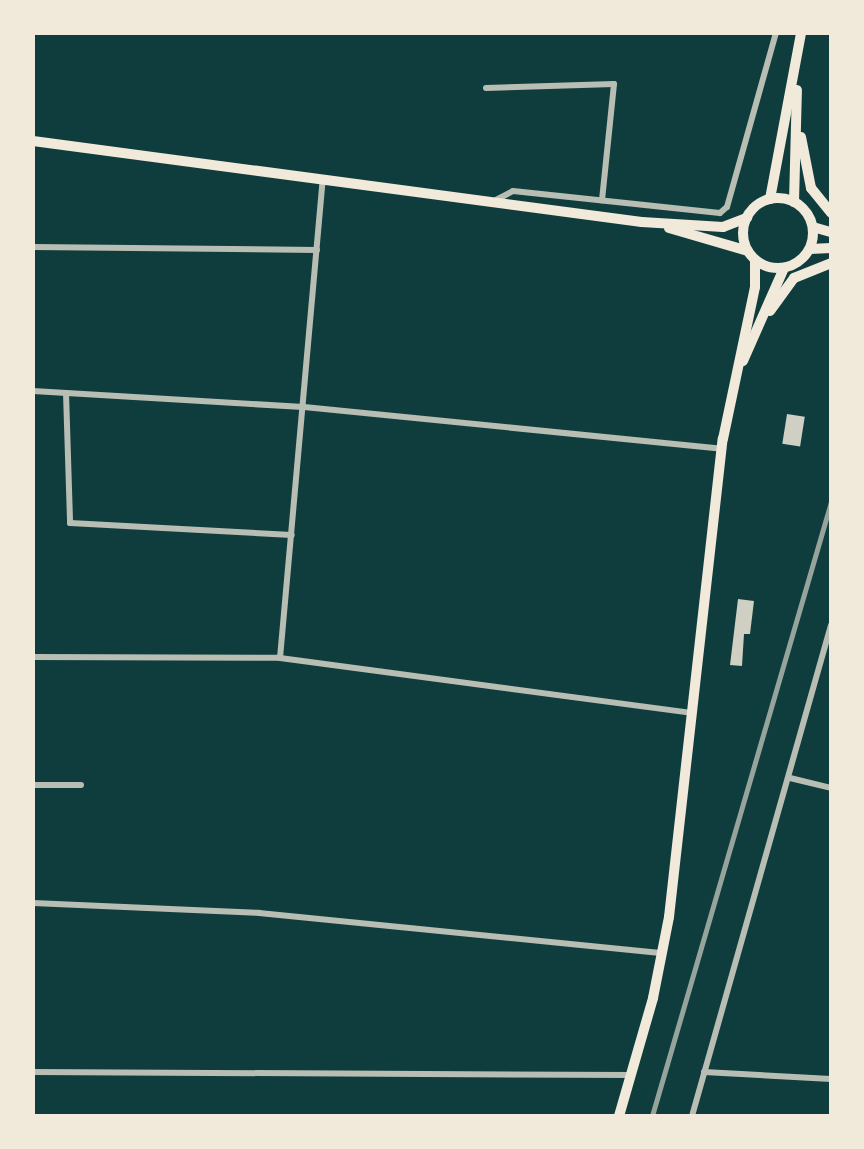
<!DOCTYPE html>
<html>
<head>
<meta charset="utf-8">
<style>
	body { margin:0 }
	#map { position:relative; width:864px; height:1149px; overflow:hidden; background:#0f3d3e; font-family:"Public Sans",sans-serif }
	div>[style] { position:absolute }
	.building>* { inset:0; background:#cfcfc3; transform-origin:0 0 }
	.minor>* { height:6px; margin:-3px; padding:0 3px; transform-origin:3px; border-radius:3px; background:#b8beb3 }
	.primary>* { height:10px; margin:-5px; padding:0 5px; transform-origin:5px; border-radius:5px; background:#f1e9da }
	.trunk>* { height:10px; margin:-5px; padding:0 5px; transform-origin:5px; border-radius:5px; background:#f1e9da }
	.trunk>.ring { margin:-5px; padding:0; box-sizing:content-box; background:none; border:10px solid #f1e9da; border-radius:50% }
	.rail>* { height:4.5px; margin:-2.25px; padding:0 2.25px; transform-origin:2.25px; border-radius:2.25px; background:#97a49c }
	span { translate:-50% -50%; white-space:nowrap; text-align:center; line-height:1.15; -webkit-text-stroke:7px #f1e9da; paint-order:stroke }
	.frame { position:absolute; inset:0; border:35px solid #f1e9da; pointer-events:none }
</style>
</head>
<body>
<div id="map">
	<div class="building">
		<div style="left:787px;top:414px;width:18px;height:30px;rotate:9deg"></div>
		<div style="clip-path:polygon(738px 599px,754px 601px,750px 634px,744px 634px,742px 666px,730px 665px)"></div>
	</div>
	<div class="minor">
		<div style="left:486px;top:88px;width:128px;rotate:-1.8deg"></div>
		<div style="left:614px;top:84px;width:117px;rotate:95.9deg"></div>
		<div style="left:496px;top:200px;width:19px;rotate:-28deg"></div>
		<div style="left:513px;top:191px;width:208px;rotate:6.1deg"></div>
		<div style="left:720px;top:213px;width:9px;rotate:-41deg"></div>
		<div style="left:727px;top:207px;width:181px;rotate:-74.3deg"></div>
		<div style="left:33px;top:247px;width:284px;rotate:0.6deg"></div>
		<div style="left:33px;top:391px;width:271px;rotate:3.4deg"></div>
		<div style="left:304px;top:407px;width:420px;rotate:5.7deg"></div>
		<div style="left:66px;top:393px;width:130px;rotate:88.2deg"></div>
		<div style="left:70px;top:523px;width:222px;rotate:3.1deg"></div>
		<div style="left:33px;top:657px;width:247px;rotate:0.2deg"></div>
		<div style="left:280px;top:658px;width:417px;rotate:7.6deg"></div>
		<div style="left:280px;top:658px;width:482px;rotate:-84.9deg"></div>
		<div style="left:790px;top:778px;width:42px;rotate:13.7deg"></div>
		<div style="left:33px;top:785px;width:48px"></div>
		<div style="left:33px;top:903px;width:226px;rotate:2.5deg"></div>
		<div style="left:259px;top:913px;width:406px;rotate:5.7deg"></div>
		<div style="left:33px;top:1072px;width:598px;rotate:0.29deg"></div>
		<div style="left:704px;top:1072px;width:127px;rotate:3.2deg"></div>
		<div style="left:692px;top:1116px;width:510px;rotate:-74.19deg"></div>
	</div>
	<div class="primary">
		<div style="left:801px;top:137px;width:52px;rotate:78.9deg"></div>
		<div style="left:811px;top:188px;width:32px;rotate:51deg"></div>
		<div style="left:770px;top:199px;width:169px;rotate:-79.4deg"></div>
		<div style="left:794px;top:202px;width:112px;rotate:-88.5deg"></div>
		<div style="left:770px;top:311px;width:41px;rotate:-54deg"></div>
		<div style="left:794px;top:278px;width:40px;rotate:-22deg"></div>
		<div style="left:743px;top:361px;width:102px;rotate:-66.2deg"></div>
		<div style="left:619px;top:1116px;width:123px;rotate:-73.9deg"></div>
		<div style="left:653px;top:998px;width:83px;rotate:-78.8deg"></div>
		<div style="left:669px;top:917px;width:481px;rotate:-83.6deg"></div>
		<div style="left:723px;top:439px;width:155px;rotate:-78.1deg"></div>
		<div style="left:755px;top:287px;width:27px;rotate:-90deg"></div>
	</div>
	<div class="trunk">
		<div style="left:33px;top:141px;width:614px;rotate:7.58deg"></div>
		<div style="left:642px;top:222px;width:81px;rotate:3.5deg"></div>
		<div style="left:723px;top:227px;width:26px;rotate:-21deg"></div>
		<div class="ring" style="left:743px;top:198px;width:60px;height:60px"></div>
		<div style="left:813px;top:227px;width:19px;rotate:16deg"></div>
		<div style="left:669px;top:228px;width:82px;rotate:16.2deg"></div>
		<div style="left:810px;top:249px;width:21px;rotate:-3deg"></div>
	</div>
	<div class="rail">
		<div style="left:652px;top:1116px;width:640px;rotate:-73.75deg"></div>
	</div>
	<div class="frame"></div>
</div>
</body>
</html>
